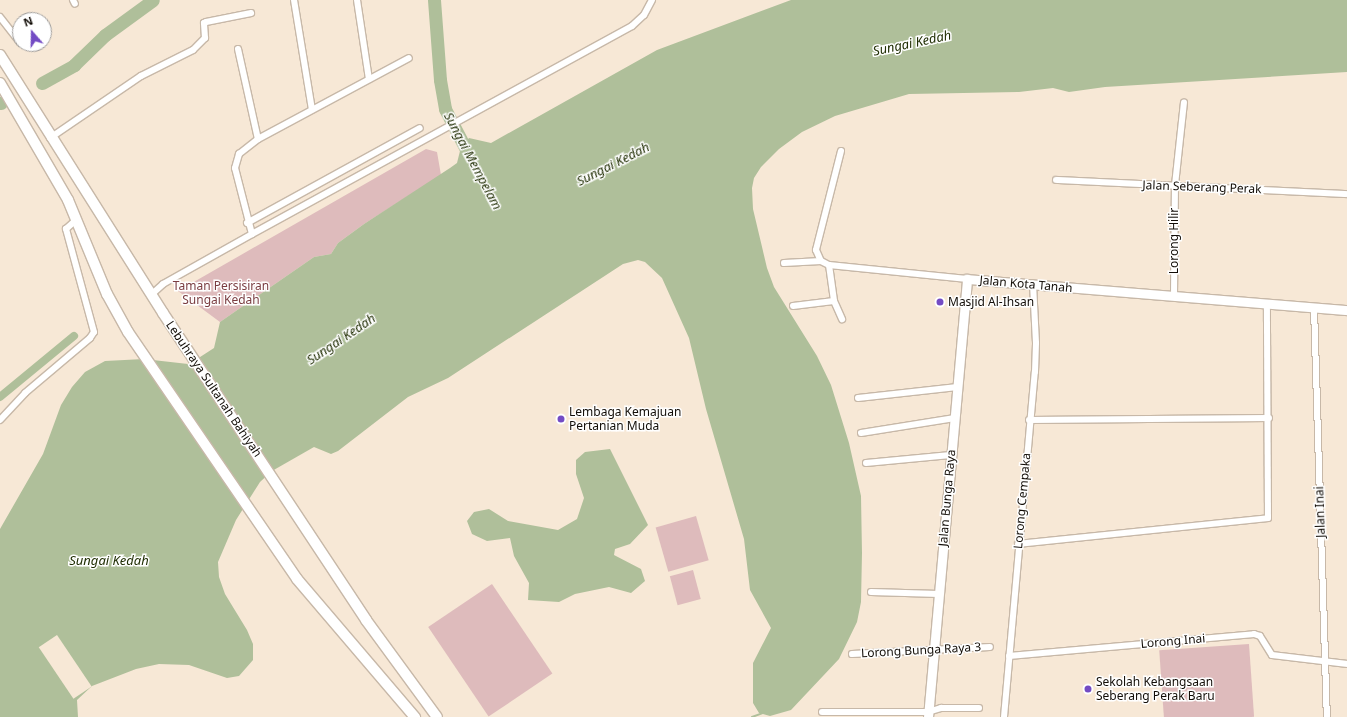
<!DOCTYPE html>
<html>
<head>
<meta charset="utf-8">
<style>
	body { margin:0 }
	#map { position:relative; width:1347px; height:717px; overflow:hidden; background:#f7e8d6; font-family:"Noto Sans",sans-serif }
	div>[style] { position:absolute }
	.green>* { inset:0; background:#debbbc; transform-origin:0 0 }
	.water>* { inset:0; background:#afbf9a }
	.pier>* { inset:0; background:#f7e8d6; transform-origin:0 0 }
	.stream>* { height:2px; margin:-1px; padding:0 1px; transform-origin:1px; border-radius:1px; background:#afbf9a }
	.canal>* { height:8px; margin:-4px; padding:0 4px; transform-origin:4px; border-radius:4px; background:#afbf9a }
	.river>* { height:13px; margin:-6.5px; padding:0 6.5px; transform-origin:6.5px; border-radius:6.5px; background:#afbf9a }
	.roads { filter:drop-shadow(1px 0 #c7b8a8) drop-shadow(-1px 0 #c7b8a8) drop-shadow(0 1px #c7b8a8) drop-shadow(0 -1px #c7b8a8) }
	.street>* { height:6px; margin:-3px; padding:0 3px; transform-origin:3px; border-radius:3px; background:#fff }
	.secondary>* { height:9px; margin:-4.5px; padding:0 4.5px; transform-origin:4.5px; border-radius:4.5px; background:#fff }
	.primary>* { height:10px; margin:-5px; padding:0 5px; transform-origin:5px; border-radius:5px; background:#fff }
	.dots>* { width:11px; height:11px; translate:-50% -50%; box-sizing:border-box; border:2px solid #fff; border-radius:50% }
	span { translate:-50% -50%; white-space:nowrap; text-align:center; line-height:1.15; -webkit-text-stroke:3px #fff; paint-order:stroke }
	.street-label { font-size:12px; color:#120d07 }
	.park-label { font-size:12px; color:#7a3d41 }
	.poi-label { font-size:12px; color:#120d07 }
	.left { translate:0 -50%; text-align:left }
	.water-label { font-size:13px; color:#212f04; font-style:italic }
	.north { position:absolute; left:12px; top:12px; width:40px; height:40px; box-sizing:border-box; background:#fff; border:1px solid #a09e9c; border-radius:50%; rotate:340deg; font-size:11px; font-weight:700; line-height:16px; text-align:center; color:#120d07 }
	.north::after { content:''; display:block; margin:auto; width:14px; height:18px; background:#734bc4; clip-path:polygon(50% 0,100% 100%,50% 72%,0 100%) }
</style>
</head>
<body>
<div id="map">
	<div class="green">
		<div style="clip-path:polygon(426px 149px,437px 152px,441px 175px,364px 224px,338px 243px,331px 254px,314px 257px,220px 322px,178px 291px)"></div>
		<div style="left:696px;top:516px;width:46px;height:42px;rotate:74deg"></div>
		<div style="left:693px;top:570px;width:30px;height:24px;rotate:75deg"></div>
		<div style="left:492px;top:584px;width:108px;height:77px;rotate:56deg"></div>
		<div style="left:1249px;top:644px;width:73px;height:90px;rotate:86deg"></div>
	</div>
	<div class="water">
		<div style="clip-path:polygon(791px 0,1347px 0,1347px 72px,1105px 87px,1069px 92px,1053px 88px,1019px 92px,909px 94px,835px 116px,802px 132px,779px 149px,761px 167px,754px 178px,752px 188px,753px 209px,767px 268px,774px 287px,817px 356px,831px 385px,849px 443px,861px 496px,862px 553px,861px 602px,857px 622px,839px 659px,791px 710px,770px 716px,759px 713px,753px 703px,753px 663px,771px 628px,750px 590px,744px 539px,706px 409px,689px 338px,662px 278px,645px 262px,638px 260px,623px 264px,448px 378px,408px 397px,338px 451px,331px 454px,314px 447px,272px 471px,260px 482px,236px 520px,218px 562px,219px 577px,225px 594px,247px 630px,253px 644px,253px 660px,239px 676px,227px 678px,189px 665px,159px 664px,136px 669px,92px 686px,77px 700px,78px 717px,0 717px,0 529px,43px 454px,61px 405px,72px 387px,85px 372px,105px 361px,144px 359px,188px 364px,197px 359px,214px 348px,220px 322px,314px 257px,331px 254px,338px 243px,364px 224px,450px 168px,457px 163px,461px 147px,469px 138px,491px 143px,657px 50px)"></div>
		<div style="clip-path:polygon(610px 449px,648px 525px,630px 544px,615px 549px,614px 555px,641px 569px,645px 581px,631px 593px,609px 587px,575px 594px,559px 602px,528px 600px,529px 583px,514px 556px,510px 538px,487px 541px,472px 534px,467px 521px,474px 512px,489px 509px,508px 521px,558px 530px,577px 519px,584px 498px,576px 474px,576px 460px,585px 452px)"></div>
	</div>
	<div class="pier">
		<div style="left:57px;top:635px;width:62px;height:22px;rotate:56deg"></div>
	</div>
	<div class="stream">
		<div style="left:752px;top:717px;width:12px;rotate:-20deg"></div>
	</div>
	<div class="canal">
		<div style="left:0;top:397px;width:96px;rotate:-39.5deg"></div>
	</div>
	<div class="river">
		<div style="left:434px;top:0;width:80px;rotate:85.7deg"></div>
		<div style="left:440px;top:80px;width:29px;rotate:80deg"></div>
		<div style="left:445px;top:109px;width:56px;rotate:62.5deg"></div>
		<div style="left:42px;top:83px;width:37px;rotate:-29deg"></div>
		<div style="left:74px;top:65px;width:43px;rotate:-44.1deg"></div>
		<div style="left:105px;top:35px;width:59px;rotate:-36.1deg"></div>
		<div style="left:0;top:103px;width:1px"></div>
	</div>
	<div class="roads">
		<div class="street">
			<div style="left:73px;top:0;width:4px;rotate:63deg"></div>
			<div style="left:294px;top:0;width:111px;rotate:80.7deg"></div>
			<div style="left:357px;top:0;width:80px;rotate:81.4deg"></div>
			<div style="left:0;top:17px;width:33px;rotate:52deg"></div>
			<div style="left:238px;top:49px;width:92px;rotate:77.5deg"></div>
			<div style="left:50px;top:138px;width:110px;rotate:-34.3deg"></div>
			<div style="left:141px;top:76px;width:58px;rotate:-26.6deg"></div>
			<div style="left:193px;top:50px;width:17px;rotate:-45deg"></div>
			<div style="left:205px;top:38px;width:15px;rotate:-94deg"></div>
			<div style="left:204px;top:23px;width:2px;rotate:-27deg"></div>
			<div style="left:206px;top:22px;width:46px;rotate:-11.3deg"></div>
			<div style="left:841px;top:151px;width:102px;rotate:104.2deg"></div>
			<div style="left:816px;top:250px;width:12px;rotate:66deg"></div>
			<div style="left:821px;top:261px;width:9px;rotate:27deg"></div>
			<div style="left:829px;top:265px;width:139px;rotate:5.8deg"></div>
			<div style="left:1056px;top:180px;width:291px;rotate:2.8deg"></div>
			<div style="left:247px;top:223px;width:197px;rotate:-28.8deg"></div>
			<div style="left:252px;top:234px;width:68px;rotate:-104.4deg"></div>
			<div style="left:235px;top:168px;width:15px;rotate:-74deg"></div>
			<div style="left:239px;top:154px;width:24px;rotate:-38deg"></div>
			<div style="left:258px;top:139px;width:171px;rotate:-28.2deg"></div>
			<div style="left:784px;top:263px;width:37px;rotate:-3deg"></div>
			<div style="left:829px;top:265px;width:36px;rotate:82deg"></div>
			<div style="left:834px;top:301px;width:20px;rotate:66deg"></div>
			<div style="left:152px;top:294px;width:15px;rotate:-42deg"></div>
			<div style="left:163px;top:284px;width:102px;rotate:-29.3deg"></div>
			<div style="left:252px;top:234px;width:433px;rotate:-28.7deg"></div>
			<div style="left:632px;top:26px;width:16px;rotate:-43deg"></div>
			<div style="left:644px;top:15px;width:17px;rotate:-62deg"></div>
			<div style="left:1174px;top:296px;width:111px;rotate:-89.5deg"></div>
			<div style="left:1175px;top:185px;width:83px;rotate:-83.8deg"></div>
			<div style="left:793px;top:306px;width:41px;rotate:-7deg"></div>
			<div style="left:1314px;top:308px;width:409px;rotate:88.2deg"></div>
			<div style="left:858px;top:398px;width:100px;rotate:-6.3deg"></div>
			<div style="left:0;top:420px;width:37px;rotate:-47deg"></div>
			<div style="left:25px;top:393px;width:85px;rotate:-40.2deg"></div>
			<div style="left:90px;top:338px;width:7px;rotate:-56deg"></div>
			<div style="left:94px;top:332px;width:107px;rotate:-105.2deg"></div>
			<div style="left:66px;top:229px;width:15px;rotate:-42deg"></div>
			<div style="left:1029px;top:420px;width:240px;rotate:-0.5deg"></div>
			<div style="left:861px;top:433px;width:95px;rotate:-9.1deg"></div>
			<div style="left:866px;top:463px;width:85px;rotate:-5.4deg"></div>
			<div style="left:1018px;top:544px;width:251px;rotate:-5.9deg"></div>
			<div style="left:1268px;top:518px;width:214px;rotate:-90.3deg"></div>
			<div style="left:871px;top:592px;width:68px;rotate:1.7deg"></div>
			<div style="left:852px;top:654px;width:138px;rotate:-2.9deg"></div>
			<div style="left:1009px;top:656px;width:246px;rotate:-5.1deg"></div>
			<div style="left:1254px;top:634px;width:6px;rotate:18deg"></div>
			<div style="left:1260px;top:636px;width:22px;rotate:58deg"></div>
			<div style="left:1272px;top:655px;width:76px;rotate:6.8deg"></div>
			<div style="left:822px;top:712px;width:106px"></div>
			<div style="left:928px;top:712px;width:14px;rotate:-17deg"></div>
			<div style="left:941px;top:708px;width:38px"></div>
			<div style="left:1004px;top:717px;width:346px;rotate:-84.9deg"></div>
			<div style="left:1035px;top:372px;width:29px;rotate:-88deg"></div>
			<div style="left:1036px;top:343px;width:59px;rotate:-92.9deg"></div>
		</div>
		<div class="secondary">
			<div style="left:928px;top:717px;width:440px;rotate:-84.9deg"></div>
			<div style="left:967px;top:279px;width:381px;rotate:4.7deg"></div>
		</div>
		<div class="primary">
			<div style="left:0;top:55px;width:305px;rotate:57.7deg"></div>
			<div style="left:163px;top:313px;width:368px;rotate:56.5deg"></div>
			<div style="left:366px;top:620px;width:120px;rotate:53.8deg"></div>
			<div style="left:0;top:83px;width:135px;rotate:59.8deg"></div>
			<div style="left:68px;top:200px;width:102px;rotate:67.5deg"></div>
			<div style="left:107px;top:294px;width:43px;rotate:61.1deg"></div>
			<div style="left:128px;top:332px;width:299px;rotate:55.6deg"></div>
			<div style="left:297px;top:579px;width:182px;rotate:49.5deg"></div>
		</div>
	</div>
	<div class="dots">
		<div style="left:940px;top:302px;background:#734bc4"></div>
		<div style="left:561px;top:419px;background:#734bc4"></div>
		<div style="left:1088px;top:689px;background:#734bc4"></div>
	</div>
	<div class="street-label">
		<span style="left:1202px;top:187px;rotate:2deg">Jalan Seberang Perak</span>
		<span style="left:1174px;top:241px;rotate:-90deg">Lorong Hilir</span>
		<span style="left:1026px;top:284px;rotate:5deg">Jalan Kota Tanah</span>
		<span style="left:214px;top:389px;rotate:56deg">Lebuhraya Sultanah Bahiyah</span>
		<span style="left:947px;top:498px;rotate:-85deg">Jalan Bunga Raya</span>
		<span style="left:1022px;top:501px;rotate:-85deg">Lorong Cempaka</span>
		<span style="left:1320px;top:512px;rotate:-92deg">Jalan Inai</span>
		<span style="left:1173px;top:641px;rotate:-5deg">Lorong Inai</span>
		<span style="left:921px;top:650px;rotate:-3deg">Lorong Bunga Raya 3</span>
	</div>
	<div class="park-label">
		<span style="left:221px;top:293px">Taman Persisiran<br>Sungai Kedah</span>
	</div>
	<div class="poi-label">
		<span class="left" style="left:948px;top:302px">Masjid Al-Ihsan</span>
		<span class="left" style="left:569px;top:419px">Lembaga Kemajuan<br>Pertanian Muda</span>
		<span class="left" style="left:1096px;top:689px">Sekolah Kebangsaan<br>Seberang Perak Baru</span>
	</div>
	<div class="water-label">
		<span style="left:912px;top:43px;rotate:-12deg">Sungai Kedah</span>
		<span style="left:473px;top:161px;rotate:62deg">Sungai Mempelam</span>
		<span style="left:613px;top:164px;rotate:-27deg">Sungai Kedah</span>
		<span style="left:341px;top:339px;rotate:-34deg">Sungai Kedah</span>
		<span style="left:109px;top:560px">Sungai Kedah</span>
	</div>
	<div class="north">N</div>
</div>
</body>
</html>
